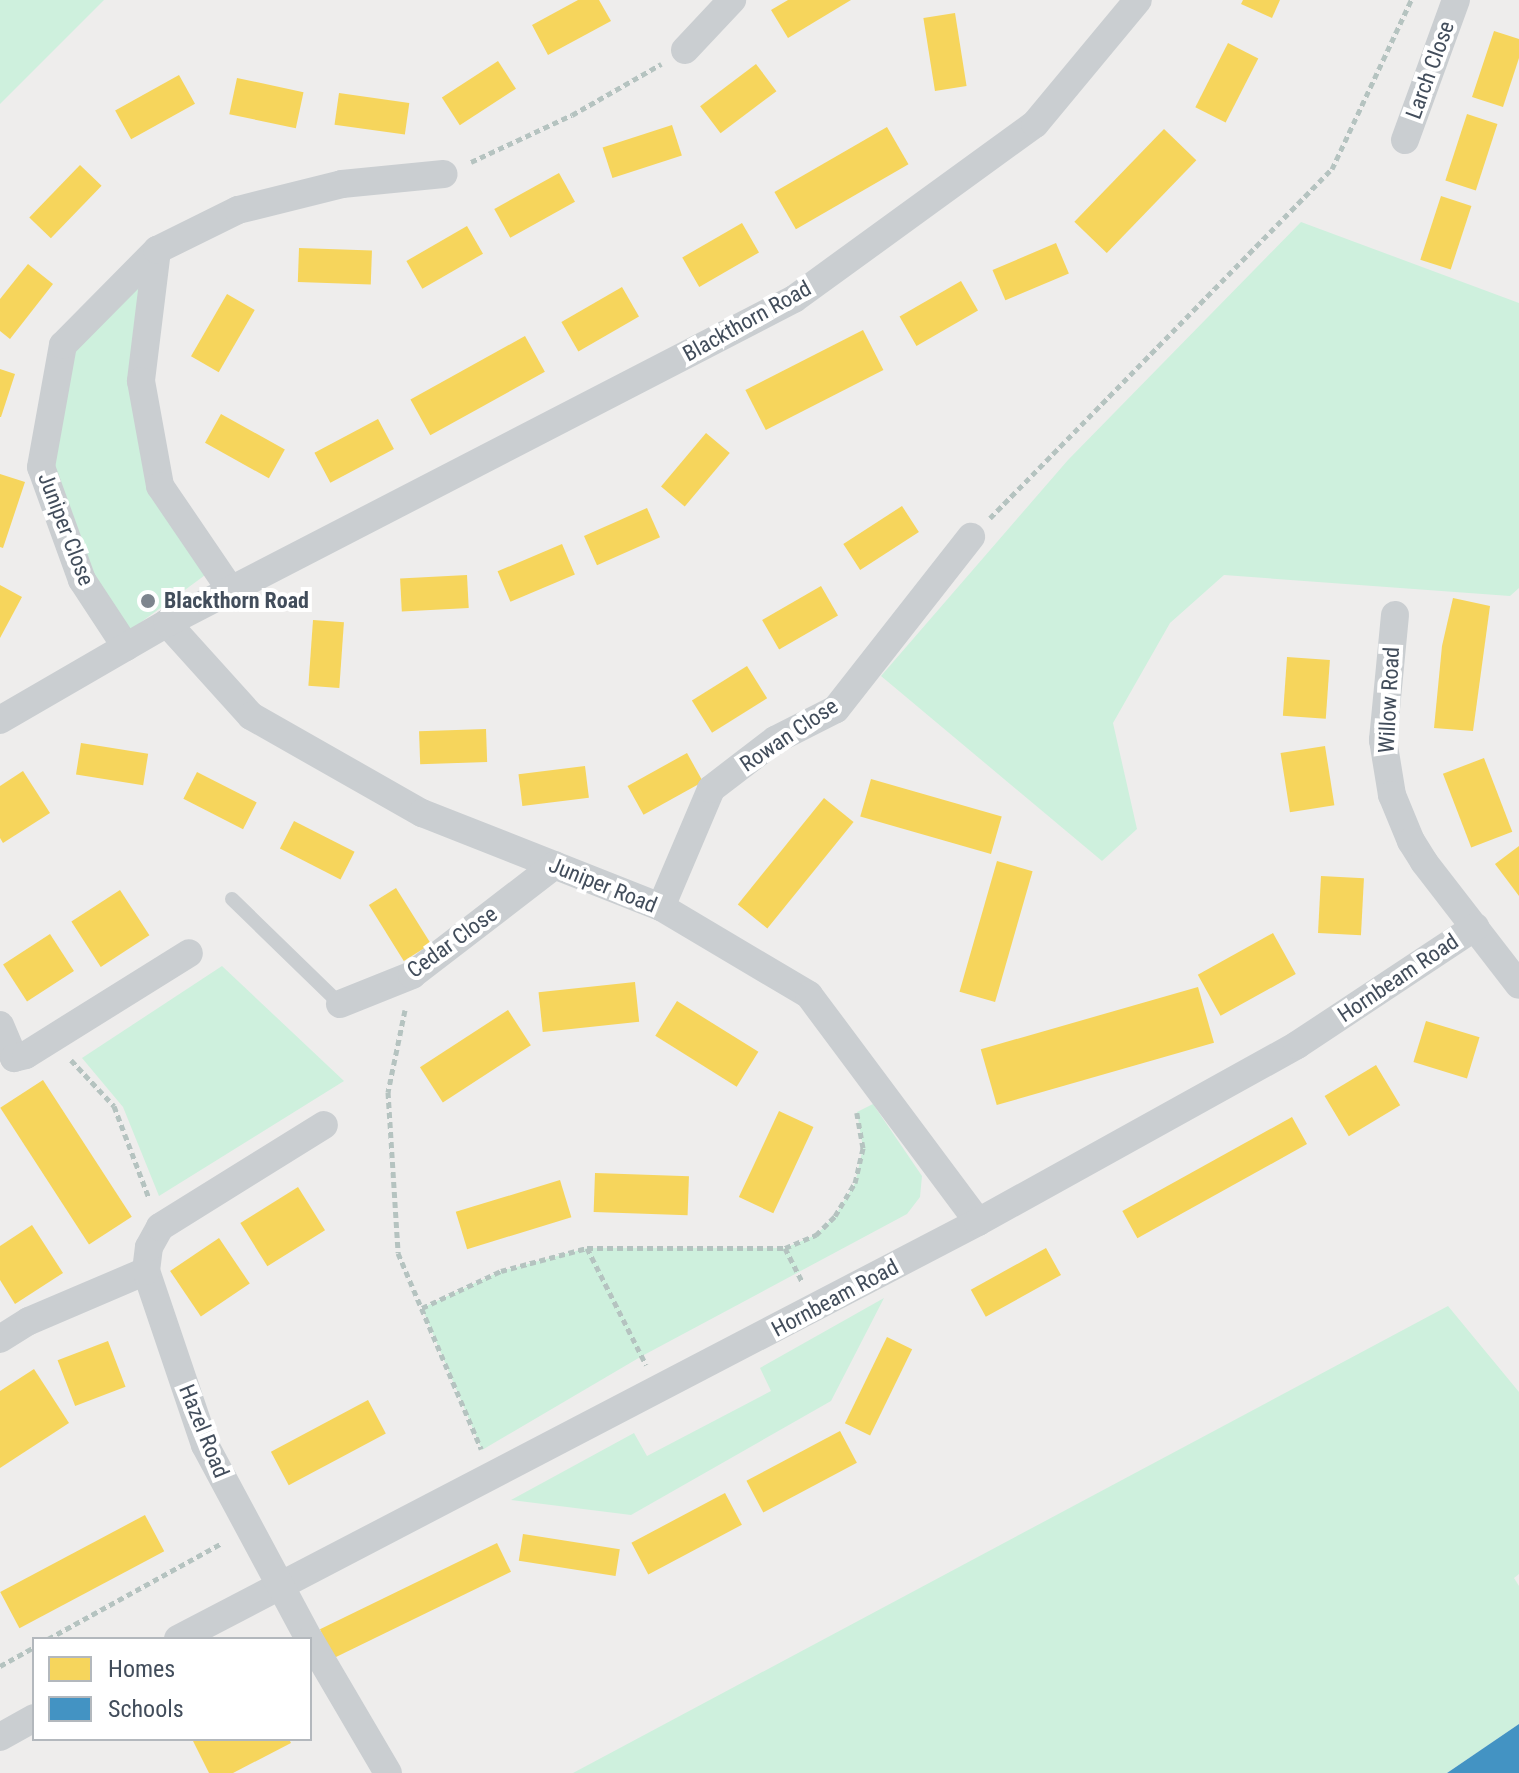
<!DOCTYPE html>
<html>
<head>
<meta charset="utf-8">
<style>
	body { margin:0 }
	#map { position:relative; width:1519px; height:1773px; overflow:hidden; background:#eeedec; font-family:"Roboto Condensed",sans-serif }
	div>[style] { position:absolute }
	.green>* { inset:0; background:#cef0dd }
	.homes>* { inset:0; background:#f6d55c; transform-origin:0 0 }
	.schools>* { inset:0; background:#4393c3 }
	.path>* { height:5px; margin-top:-2.5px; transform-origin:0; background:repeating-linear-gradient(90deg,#b5c3c0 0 6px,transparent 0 10px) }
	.lane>* { height:14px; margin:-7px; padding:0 7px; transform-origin:7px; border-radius:7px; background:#caced1 }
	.street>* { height:28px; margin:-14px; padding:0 14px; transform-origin:14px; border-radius:14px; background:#caced1 }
	.dots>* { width:22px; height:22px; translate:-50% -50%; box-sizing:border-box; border:4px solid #fff; border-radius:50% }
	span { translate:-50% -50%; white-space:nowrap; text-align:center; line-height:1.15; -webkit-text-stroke:8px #fff; paint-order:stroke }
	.street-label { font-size:22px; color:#424d5b }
	.poi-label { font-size:22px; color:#424d5b; font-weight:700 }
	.left { translate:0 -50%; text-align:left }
	.legend { position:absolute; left:32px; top:1637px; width:280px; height:104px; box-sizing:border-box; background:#fff; border:2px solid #b3b8bd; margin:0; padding:10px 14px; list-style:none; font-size:24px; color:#424d5b }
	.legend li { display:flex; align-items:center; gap:16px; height:40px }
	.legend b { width:40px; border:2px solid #b3b8bd }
</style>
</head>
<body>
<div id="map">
	<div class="green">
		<div style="clip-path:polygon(0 0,104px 0,0 104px)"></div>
		<div style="clip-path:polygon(1301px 222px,1519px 303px,1519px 588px,1510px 596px,1224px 575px,1170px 623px,1113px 723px,1137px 829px,1102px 861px,881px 676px,1068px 460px)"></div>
		<div style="clip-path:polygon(149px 268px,142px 434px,212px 570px,129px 631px,89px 580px,50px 468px,73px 352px)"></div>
		<div style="clip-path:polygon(222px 966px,344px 1081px,159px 1196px,123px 1107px,82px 1058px)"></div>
		<div style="clip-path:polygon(873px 1104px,922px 1176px,920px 1197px,907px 1214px,642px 1356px,482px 1450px,422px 1308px,501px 1271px,587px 1248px,785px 1248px,816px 1235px,835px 1216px,855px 1183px,863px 1148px,857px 1112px)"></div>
		<div style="clip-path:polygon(884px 1298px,831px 1401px,631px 1515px,511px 1500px,634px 1433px,647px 1456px,771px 1391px,760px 1368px)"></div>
		<div style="clip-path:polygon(1448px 1306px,1519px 1392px,1519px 1574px,1514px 1578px,1519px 1586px,1519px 1724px,1447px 1773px,573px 1773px)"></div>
	</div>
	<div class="homes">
		<div style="clip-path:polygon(578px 0,599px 0,611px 21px,548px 55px,532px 25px)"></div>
		<div style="clip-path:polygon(788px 0,851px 0,788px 38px,771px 10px)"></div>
		<div style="clip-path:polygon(1243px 0,1280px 0,1272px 18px,1241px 4px)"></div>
		<div style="left:955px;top:13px;width:74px;height:32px;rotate:81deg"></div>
		<div style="clip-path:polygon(1494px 31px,1519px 39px,1519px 58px,1503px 107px,1472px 97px)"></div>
		<div style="left:1228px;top:43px;width:34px;height:72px;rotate:27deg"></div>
		<div style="left:498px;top:61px;width:33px;height:67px;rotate:57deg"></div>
		<div style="left:756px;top:64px;width:34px;height:70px;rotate:53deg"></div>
		<div style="left:179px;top:75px;width:33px;height:73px;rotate:61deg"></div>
		<div style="left:237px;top:78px;width:68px;height:37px;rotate:12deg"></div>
		<div style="left:339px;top:93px;width:71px;height:32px;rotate:8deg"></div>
		<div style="left:1467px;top:114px;width:32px;height:70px;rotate:18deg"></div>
		<div style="left:672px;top:125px;width:32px;height:73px;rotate:72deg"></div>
		<div style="left:887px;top:127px;width:43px;height:130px;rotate:60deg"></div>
		<div style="left:1164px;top:129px;width:45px;height:129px;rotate:44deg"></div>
		<div style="left:80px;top:165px;width:30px;height:73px;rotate:44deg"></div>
		<div style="left:559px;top:173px;width:33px;height:74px;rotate:61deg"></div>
		<div style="left:1441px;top:196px;width:32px;height:67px;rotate:18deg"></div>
		<div style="left:742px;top:223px;width:34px;height:69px;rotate:60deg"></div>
		<div style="left:467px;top:226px;width:32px;height:70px;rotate:60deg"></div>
		<div style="left:1056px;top:243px;width:33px;height:69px;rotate:67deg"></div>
		<div style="left:299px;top:248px;width:73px;height:34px;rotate:2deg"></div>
		<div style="clip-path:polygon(28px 264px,53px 284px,10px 339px,0 331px,0 299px)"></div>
		<div style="left:961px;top:281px;width:34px;height:71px;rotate:60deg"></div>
		<div style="left:622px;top:287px;width:34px;height:70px;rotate:60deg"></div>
		<div style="left:227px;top:294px;width:32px;height:72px;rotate:30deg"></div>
		<div style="left:863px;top:330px;width:45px;height:132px;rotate:63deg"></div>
		<div style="left:525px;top:336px;width:41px;height:131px;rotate:61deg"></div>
		<div style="clip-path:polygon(0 369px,15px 374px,1px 417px,0 417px)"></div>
		<div style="left:221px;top:414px;width:73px;height:33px;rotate:29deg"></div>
		<div style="left:378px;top:419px;width:34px;height:72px;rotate:62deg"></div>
		<div style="left:706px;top:433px;width:31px;height:70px;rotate:40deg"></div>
		<div style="clip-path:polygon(0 474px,25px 482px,3px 548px,0 547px)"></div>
		<div style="left:902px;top:506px;width:31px;height:70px;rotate:57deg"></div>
		<div style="left:647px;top:508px;width:32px;height:69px;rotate:66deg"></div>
		<div style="left:562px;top:544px;width:33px;height:70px;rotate:67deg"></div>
		<div style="left:467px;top:575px;width:33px;height:67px;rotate:87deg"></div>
		<div style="clip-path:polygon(0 585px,22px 597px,0 638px)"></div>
		<div style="left:821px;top:586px;width:34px;height:68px;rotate:60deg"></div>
		<div style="clip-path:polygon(1453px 598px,1490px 606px,1473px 731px,1434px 728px,1442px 646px)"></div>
		<div style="left:313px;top:620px;width:31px;height:66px;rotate:4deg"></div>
		<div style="left:1287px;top:657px;width:43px;height:59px;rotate:4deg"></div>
		<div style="left:747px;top:666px;width:38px;height:65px;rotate:58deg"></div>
		<div style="left:486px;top:729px;width:33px;height:67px;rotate:88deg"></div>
		<div style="left:81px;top:743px;width:68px;height:32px;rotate:9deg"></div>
		<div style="left:1325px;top:746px;width:60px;height:45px;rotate:81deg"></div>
		<div style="left:687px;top:753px;width:33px;height:68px;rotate:61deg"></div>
		<div style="left:1484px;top:758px;width:79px;height:44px;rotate:69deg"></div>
		<div style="left:585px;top:766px;width:32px;height:67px;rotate:83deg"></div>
		<div style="clip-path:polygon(23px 771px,50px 813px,3px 843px,0 838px,0 786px)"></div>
		<div style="left:197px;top:772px;width:67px;height:30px;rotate:27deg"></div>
		<div style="left:871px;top:779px;width:136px;height:39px;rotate:16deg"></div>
		<div style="left:824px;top:798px;width:38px;height:137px;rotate:39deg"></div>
		<div style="left:294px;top:821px;width:68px;height:31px;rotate:27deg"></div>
		<div style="clip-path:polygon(1519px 846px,1519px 896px,1495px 864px)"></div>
		<div style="left:997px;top:861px;width:37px;height:136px;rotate:16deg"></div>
		<div style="left:1321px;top:876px;width:43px;height:57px;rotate:3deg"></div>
		<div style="left:396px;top:888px;width:66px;height:32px;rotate:58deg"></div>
		<div style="left:120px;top:890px;width:54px;height:58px;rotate:57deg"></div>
		<div style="left:1273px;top:933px;width:47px;height:86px;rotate:61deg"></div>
		<div style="left:50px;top:934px;width:44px;height:56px;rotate:57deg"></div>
		<div style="left:635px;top:982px;width:40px;height:97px;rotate:84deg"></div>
		<div style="left:1198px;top:987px;width:58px;height:226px;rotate:74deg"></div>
		<div style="left:677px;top:1001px;width:96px;height:41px;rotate:32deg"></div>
		<div style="left:508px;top:1010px;width:42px;height:105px;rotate:57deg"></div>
		<div style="left:1426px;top:1021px;width:56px;height:43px;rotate:17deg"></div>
		<div style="left:1376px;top:1065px;width:47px;height:60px;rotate:59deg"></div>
		<div style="left:43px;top:1080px;width:163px;height:51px;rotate:57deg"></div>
		<div style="left:779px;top:1111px;width:38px;height:95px;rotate:25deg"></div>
		<div style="left:1292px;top:1117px;width:31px;height:194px;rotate:61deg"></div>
		<div style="left:595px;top:1173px;width:94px;height:39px;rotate:2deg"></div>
		<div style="left:560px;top:1180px;width:39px;height:109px;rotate:73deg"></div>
		<div style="left:298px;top:1187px;width:51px;height:68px;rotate:58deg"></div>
		<div style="clip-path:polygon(32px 1225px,63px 1273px,15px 1304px,0 1280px,0 1246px)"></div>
		<div style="left:219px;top:1238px;width:55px;height:59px;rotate:56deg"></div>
		<div style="left:1046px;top:1248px;width:31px;height:86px;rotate:61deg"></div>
		<div style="left:887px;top:1337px;width:28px;height:96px;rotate:26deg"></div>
		<div style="left:108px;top:1341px;width:49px;height:54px;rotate:69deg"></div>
		<div style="clip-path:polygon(34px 1369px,69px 1423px,0 1468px,0 1391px)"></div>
		<div style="left:368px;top:1400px;width:38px;height:110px;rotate:62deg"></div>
		<div style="left:840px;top:1431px;width:36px;height:106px;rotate:62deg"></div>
		<div style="left:725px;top:1493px;width:36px;height:106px;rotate:62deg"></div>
		<div style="left:145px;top:1515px;width:41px;height:164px;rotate:62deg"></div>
		<div style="left:523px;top:1534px;width:98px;height:27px;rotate:9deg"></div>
		<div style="left:497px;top:1543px;width:32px;height:197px;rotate:64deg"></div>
		<div style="clip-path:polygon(192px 1739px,289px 1739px,291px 1743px,233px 1773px,209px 1773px)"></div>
	</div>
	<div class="schools">
		<div style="clip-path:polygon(1519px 1724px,1519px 1773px,1447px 1773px)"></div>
	</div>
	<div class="path">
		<div style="left:471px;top:162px;width:111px;rotate:-25deg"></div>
		<div style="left:572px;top:115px;width:103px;rotate:-29.8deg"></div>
		<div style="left:990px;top:518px;width:489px;rotate:-45.6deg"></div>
		<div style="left:1332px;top:169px;width:187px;rotate:-64.9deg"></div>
		<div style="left:405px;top:1010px;width:84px;rotate:101.7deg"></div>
		<div style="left:388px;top:1092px;width:161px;rotate:86.4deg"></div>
		<div style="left:398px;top:1253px;width:213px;rotate:67deg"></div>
		<div style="left:71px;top:1060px;width:63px;rotate:46.9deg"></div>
		<div style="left:114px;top:1106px;width:98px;rotate:69.2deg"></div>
		<div style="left:587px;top:1248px;width:131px;rotate:63.2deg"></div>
		<div style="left:785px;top:1248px;width:39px;rotate:63deg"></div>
		<div style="left:422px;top:1308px;width:87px;rotate:-25.1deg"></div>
		<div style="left:501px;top:1271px;width:89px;rotate:-15deg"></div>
		<div style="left:587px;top:1248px;width:198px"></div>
		<div style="left:785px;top:1248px;width:34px;rotate:-23deg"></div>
		<div style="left:816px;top:1235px;width:27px;rotate:-45deg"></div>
		<div style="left:835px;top:1216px;width:39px;rotate:-59deg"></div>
		<div style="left:855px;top:1183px;width:36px;rotate:-77deg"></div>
		<div style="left:863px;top:1148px;width:36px;rotate:-100deg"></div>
		<div style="left:48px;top:1639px;width:199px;rotate:-28.9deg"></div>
		<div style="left:0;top:1666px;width:39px;rotate:-29deg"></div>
	</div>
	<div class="lane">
		<div style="left:232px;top:899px;width:151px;rotate:44.2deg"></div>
	</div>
	<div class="street">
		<div style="left:685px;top:50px;width:69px;rotate:-46.8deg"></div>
		<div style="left:1405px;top:140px;width:149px;rotate:-70deg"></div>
		<div style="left:157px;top:250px;width:132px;rotate:97deg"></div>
		<div style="left:141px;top:381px;width:107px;rotate:79.7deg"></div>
		<div style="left:160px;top:486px;width:125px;rotate:55.8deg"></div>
		<div style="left:1395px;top:615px;width:126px;rotate:95.5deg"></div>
		<div style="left:1383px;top:740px;width:56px;rotate:80.7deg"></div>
		<div style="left:1392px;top:795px;width:50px;rotate:67.6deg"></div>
		<div style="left:1411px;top:841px;width:25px;rotate:58deg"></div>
		<div style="left:1424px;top:862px;width:155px;rotate:52.3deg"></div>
		<div style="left:167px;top:623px;width:125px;rotate:47.9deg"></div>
		<div style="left:251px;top:716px;width:197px;rotate:29.6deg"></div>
		<div style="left:422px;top:813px;width:257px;rotate:21.5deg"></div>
		<div style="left:661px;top:907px;width:172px;rotate:30.7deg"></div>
		<div style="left:809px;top:995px;width:283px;rotate:53.3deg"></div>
		<div style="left:126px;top:647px;width:80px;rotate:-123.3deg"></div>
		<div style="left:82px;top:580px;width:120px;rotate:-109.9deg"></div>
		<div style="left:41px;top:467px;width:124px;rotate:-79.8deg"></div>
		<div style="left:63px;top:345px;width:134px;rotate:-45.3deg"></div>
		<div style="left:157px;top:250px;width:90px;rotate:-26.3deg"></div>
		<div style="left:238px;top:210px;width:107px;rotate:-14deg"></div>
		<div style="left:342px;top:184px;width:102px;rotate:-5.6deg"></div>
		<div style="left:0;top:720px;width:193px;rotate:-30.1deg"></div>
		<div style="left:167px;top:623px;width:706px;rotate:-27.33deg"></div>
		<div style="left:794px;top:299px;width:298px;rotate:-36deg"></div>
		<div style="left:1035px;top:124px;width:161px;rotate:-50.3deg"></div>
		<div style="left:661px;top:907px;width:128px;rotate:-67deg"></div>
		<div style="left:711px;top:789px;width:81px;rotate:-37.4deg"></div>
		<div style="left:775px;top:740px;width:68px;rotate:-26.9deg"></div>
		<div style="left:836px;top:709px;width:219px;rotate:-51.9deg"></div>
		<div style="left:340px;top:1004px;width:78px;rotate:-21.9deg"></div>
		<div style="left:412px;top:975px;width:180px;rotate:-37.6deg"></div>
		<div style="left:0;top:1025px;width:36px;rotate:67deg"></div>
		<div style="left:14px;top:1058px;width:12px;rotate:-14deg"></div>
		<div style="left:26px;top:1055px;width:192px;rotate:-32deg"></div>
		<div style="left:0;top:1339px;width:34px;rotate:-32deg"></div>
		<div style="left:29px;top:1321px;width:127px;rotate:-23.1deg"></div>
		<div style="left:178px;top:1639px;width:902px;rotate:-27.53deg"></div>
		<div style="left:978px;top:1222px;width:365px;rotate:-29deg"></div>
		<div style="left:1297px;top:1045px;width:214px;rotate:-33.5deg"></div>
		<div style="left:309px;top:1639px;width:220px;rotate:-118.2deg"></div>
		<div style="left:205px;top:1445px;width:184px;rotate:-108.7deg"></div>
		<div style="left:146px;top:1271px;width:24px;rotate:-83deg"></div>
		<div style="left:149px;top:1247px;width:23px;rotate:-61deg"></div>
		<div style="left:160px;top:1227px;width:193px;rotate:-31.9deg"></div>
		<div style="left:310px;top:1640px;width:154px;rotate:59.6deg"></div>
		<div style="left:0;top:1737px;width:39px;rotate:-29deg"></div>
	</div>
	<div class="dots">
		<div style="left:148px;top:601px;background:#7e858e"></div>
	</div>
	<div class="street-label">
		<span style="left:1430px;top:70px;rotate:-70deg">Larch Close</span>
		<span style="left:747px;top:321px;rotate:-29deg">Blackthorn Road</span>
		<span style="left:66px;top:529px;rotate:69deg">Juniper Close</span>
		<span style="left:1389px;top:700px;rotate:-87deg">Willow Road</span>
		<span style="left:789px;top:735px;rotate:-34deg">Rowan Close</span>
		<span style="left:603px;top:885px;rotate:22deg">Juniper Road</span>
		<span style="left:452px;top:942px;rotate:-36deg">Cedar Close</span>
		<span style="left:1398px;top:978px;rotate:-34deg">Hornbeam Road</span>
		<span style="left:835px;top:1298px;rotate:-28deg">Hornbeam Road</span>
		<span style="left:204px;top:1431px;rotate:68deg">Hazel Road</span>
	</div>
	<div class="poi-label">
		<span class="left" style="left:164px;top:601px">Blackthorn Road</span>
	</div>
	<ul class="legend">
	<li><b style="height:22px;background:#f6d55c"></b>Homes</li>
	<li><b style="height:22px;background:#4393c3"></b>Schools</li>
	</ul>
</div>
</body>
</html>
